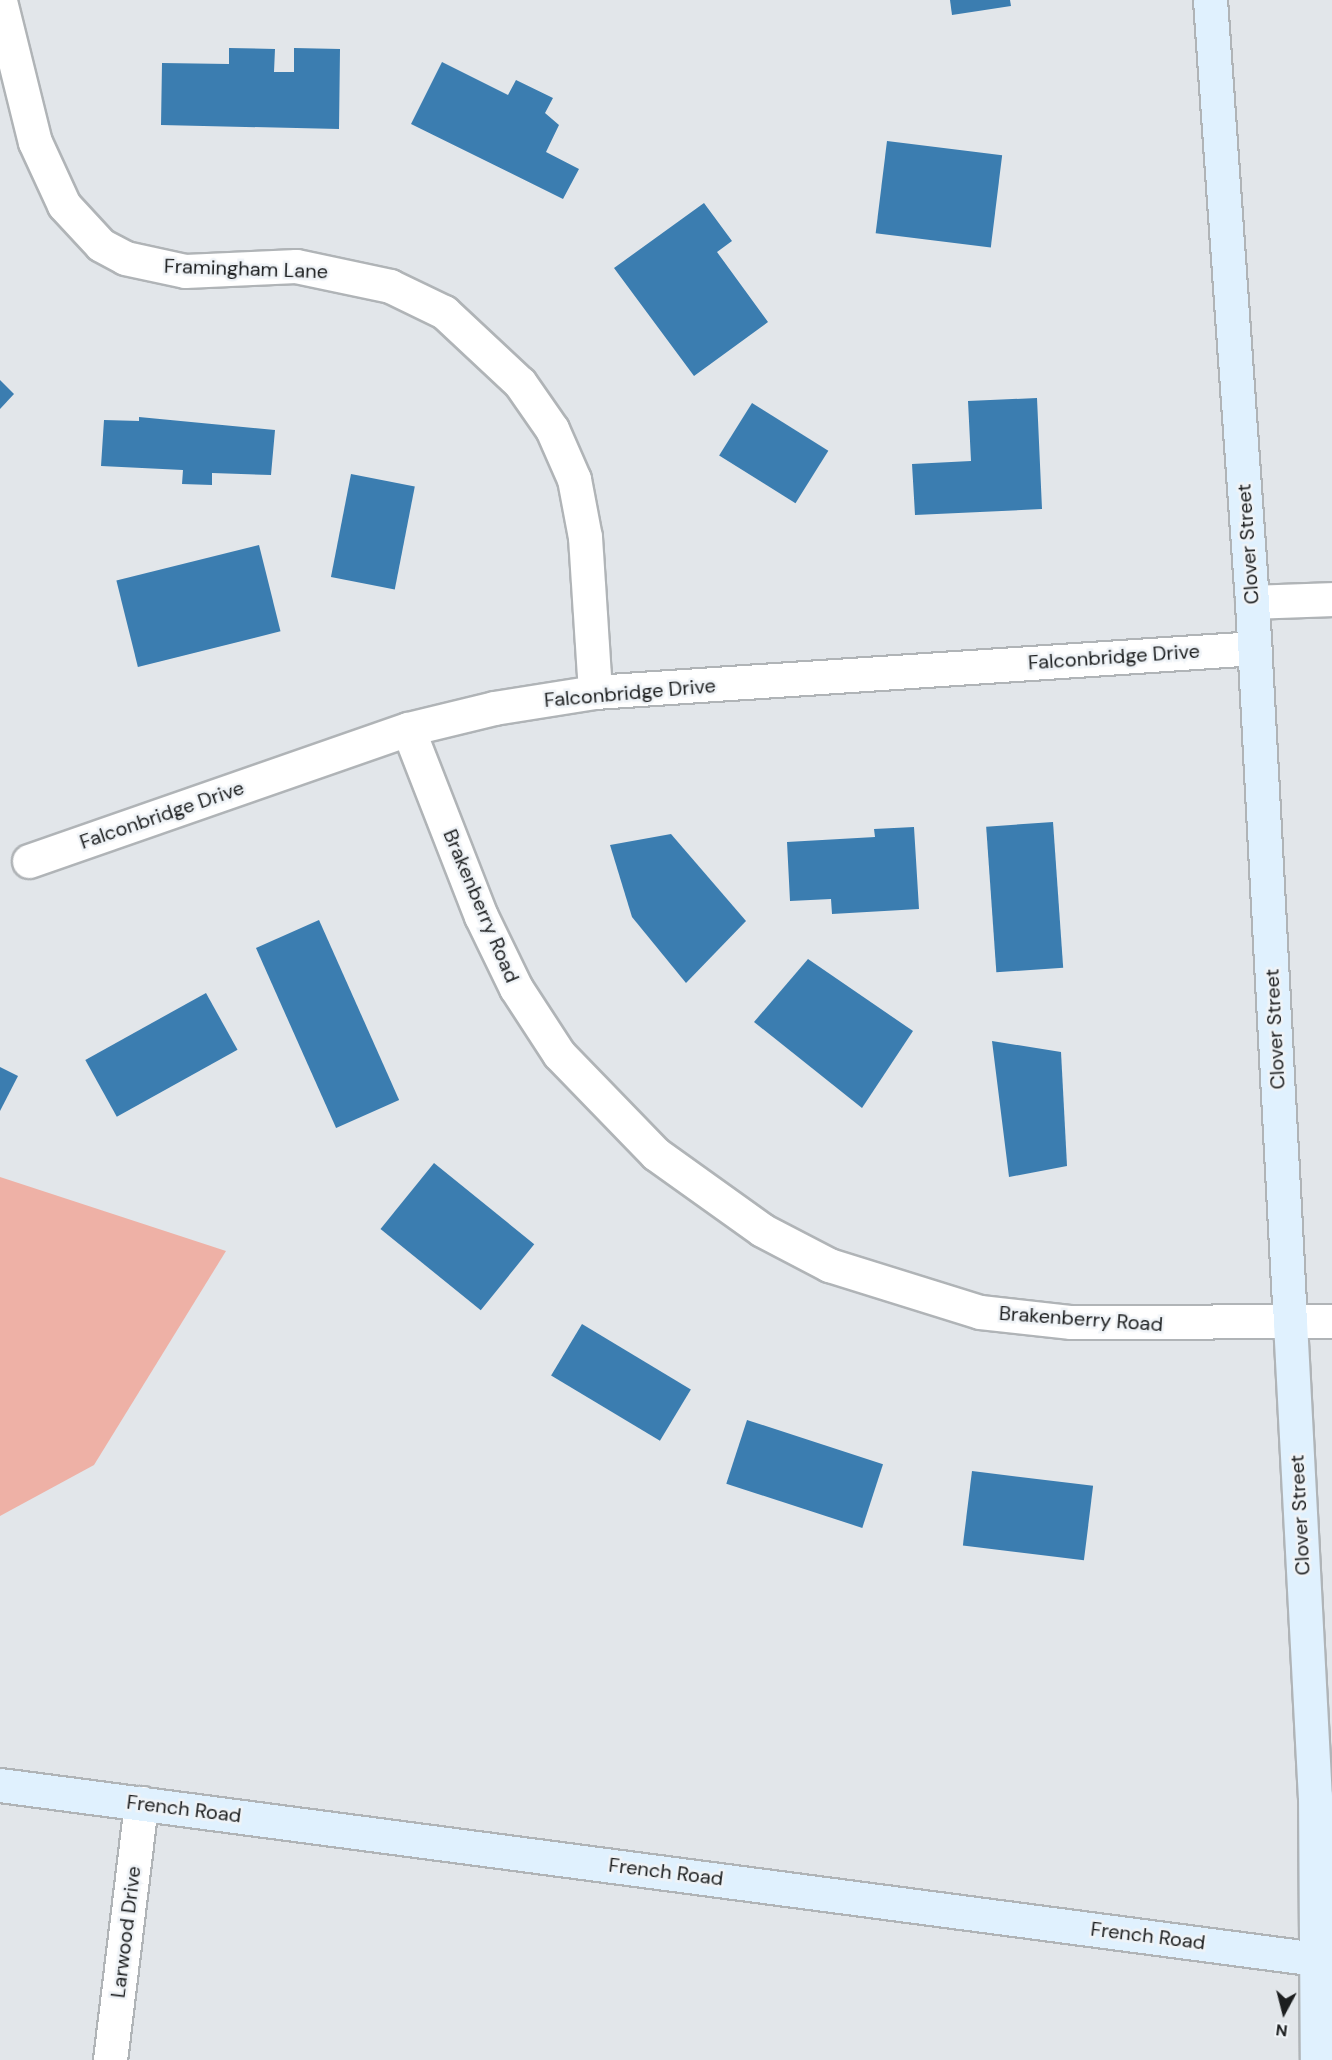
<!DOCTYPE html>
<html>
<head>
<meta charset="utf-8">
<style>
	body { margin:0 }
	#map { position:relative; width:1332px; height:2060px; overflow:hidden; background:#e2e6ea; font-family:"DM Sans",sans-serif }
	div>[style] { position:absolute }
	.green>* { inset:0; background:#eeb1a6 }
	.building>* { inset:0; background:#3b7db0; transform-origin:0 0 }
	.roads { filter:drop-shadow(2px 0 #b0b4b7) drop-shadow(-2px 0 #b0b4b7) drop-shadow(0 2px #b0b4b7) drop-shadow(0 -2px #b0b4b7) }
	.street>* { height:33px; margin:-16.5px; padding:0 16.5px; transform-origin:16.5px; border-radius:16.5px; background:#fff }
	.secondary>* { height:33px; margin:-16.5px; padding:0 16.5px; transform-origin:16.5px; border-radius:16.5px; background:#e0f1fe }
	span { translate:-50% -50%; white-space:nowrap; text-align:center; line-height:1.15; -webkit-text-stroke:5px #eff3f7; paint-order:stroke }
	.street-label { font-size:20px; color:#1c1e1f }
	.north { position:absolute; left:1254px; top:1982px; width:60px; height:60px; -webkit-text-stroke:4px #eff3f7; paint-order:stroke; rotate:187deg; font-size:16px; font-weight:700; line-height:24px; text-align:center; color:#1c1e1f }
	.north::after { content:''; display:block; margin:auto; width:21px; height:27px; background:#1c1e1f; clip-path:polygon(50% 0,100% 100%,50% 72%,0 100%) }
</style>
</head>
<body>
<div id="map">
	<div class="green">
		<div style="clip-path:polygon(0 1177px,226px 1251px,94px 1465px,0 1516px)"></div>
	</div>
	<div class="building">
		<div style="clip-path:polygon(950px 0,1010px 0,1011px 6px,952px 15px)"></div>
		<div style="clip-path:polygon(229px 48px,275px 49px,274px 72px,294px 72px,294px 48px,340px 49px,339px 129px,161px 125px,162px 63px,229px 64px)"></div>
		<div style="clip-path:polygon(442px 62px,508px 95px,516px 80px,553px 98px,545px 113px,559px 125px,546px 152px,579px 169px,563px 199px,411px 124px)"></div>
		<div style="left:887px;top:141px;width:116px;height:93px;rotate:7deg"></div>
		<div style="clip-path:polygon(704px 203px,732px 241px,717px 252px,768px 322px,694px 376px,614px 268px)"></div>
		<div style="clip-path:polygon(0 380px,14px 394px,0 409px)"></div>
		<div style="clip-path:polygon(1037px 398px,1042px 509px,915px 515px,912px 464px,971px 461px,968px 401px)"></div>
		<div style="left:752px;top:403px;width:90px;height:62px;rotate:32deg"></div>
		<div style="clip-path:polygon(139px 417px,275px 430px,271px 475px,212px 473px,212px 485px,182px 484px,183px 470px,101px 466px,104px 420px,139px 421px)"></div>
		<div style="left:351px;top:474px;width:65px;height:105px;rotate:11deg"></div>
		<div style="left:259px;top:545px;width:89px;height:147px;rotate:76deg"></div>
		<div style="left:1053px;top:822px;width:146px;height:67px;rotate:86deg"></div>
		<div style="clip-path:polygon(914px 827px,919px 909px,832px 914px,831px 899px,790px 901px,787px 842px,875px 837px,874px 829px)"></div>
		<div style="clip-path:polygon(671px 834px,746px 921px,686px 983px,632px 917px,610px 845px)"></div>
		<div style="left:319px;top:920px;width:197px;height:69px;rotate:66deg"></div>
		<div style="clip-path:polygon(808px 959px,913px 1031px,862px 1108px,754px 1022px)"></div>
		<div style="left:206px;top:993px;width:65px;height:138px;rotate:61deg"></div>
		<div style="clip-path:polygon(992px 1041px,1061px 1052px,1067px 1166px,1009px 1177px)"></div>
		<div style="clip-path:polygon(0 1067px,18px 1076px,0 1111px)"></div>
		<div style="left:434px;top:1163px;width:129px;height:85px;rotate:39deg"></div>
		<div style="left:582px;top:1324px;width:127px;height:60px;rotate:31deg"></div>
		<div style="left:747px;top:1420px;width:143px;height:67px;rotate:18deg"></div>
		<div style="left:972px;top:1471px;width:122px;height:75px;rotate:7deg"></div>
	</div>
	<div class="roads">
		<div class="street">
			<div style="left:0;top:1px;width:145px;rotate:76.1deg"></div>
			<div style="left:35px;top:142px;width:69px;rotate:65.3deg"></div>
			<div style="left:64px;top:205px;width:54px;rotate:47.2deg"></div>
			<div style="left:101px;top:245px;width:27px;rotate:28deg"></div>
			<div style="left:125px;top:258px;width:61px;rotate:12.2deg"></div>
			<div style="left:185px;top:271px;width:111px;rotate:-2.6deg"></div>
			<div style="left:296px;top:266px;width:96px;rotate:12deg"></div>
			<div style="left:390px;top:286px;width:60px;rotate:25.7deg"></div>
			<div style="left:444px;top:312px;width:104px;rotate:43.1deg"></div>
			<div style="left:520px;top:383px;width:56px;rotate:55.2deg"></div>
			<div style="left:552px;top:429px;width:55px;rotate:66.3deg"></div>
			<div style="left:574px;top:479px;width:59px;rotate:79.3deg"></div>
			<div style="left:585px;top:537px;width:155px;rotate:86.3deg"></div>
			<div style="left:1252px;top:602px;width:80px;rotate:-2.1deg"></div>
			<div style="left:408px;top:729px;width:201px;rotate:68.7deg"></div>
			<div style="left:481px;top:916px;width:80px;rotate:64.1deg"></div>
			<div style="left:516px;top:988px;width:79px;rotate:56.9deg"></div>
			<div style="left:559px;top:1054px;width:139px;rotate:45.9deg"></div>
			<div style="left:656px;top:1154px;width:130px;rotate:35.6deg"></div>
			<div style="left:762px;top:1230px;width:76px;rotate:27.6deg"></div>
			<div style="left:829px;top:1265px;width:158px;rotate:17.3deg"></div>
			<div style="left:980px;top:1312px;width:92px;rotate:6.3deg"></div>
			<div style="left:1071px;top:1322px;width:261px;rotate:-0.2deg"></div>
			<div style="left:29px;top:861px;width:401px;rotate:-19.2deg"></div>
			<div style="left:408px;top:729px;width:89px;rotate:-13.7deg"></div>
			<div style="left:494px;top:708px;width:102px;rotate:-9deg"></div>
			<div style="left:595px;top:692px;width:661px;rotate:-3.81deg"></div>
			<div style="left:110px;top:2060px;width:259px;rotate:-83.1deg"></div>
		</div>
		<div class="secondary">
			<div style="left:1210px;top:0;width:603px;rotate:86.01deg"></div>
			<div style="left:1252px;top:602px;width:721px;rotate:86.98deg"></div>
			<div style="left:1290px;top:1322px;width:475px;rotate:87deg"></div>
			<div style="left:1315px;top:1796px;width:264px;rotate:89.6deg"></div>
			<div style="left:0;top:1785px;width:1344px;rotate:7.53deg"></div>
		</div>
	</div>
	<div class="street-label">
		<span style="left:246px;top:269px;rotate:2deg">Framingham Lane</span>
		<span style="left:1248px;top:544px;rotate:-94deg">Clover Street</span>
		<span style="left:1114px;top:657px;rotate:-4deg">Falconbridge Drive</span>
		<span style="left:630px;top:693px;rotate:-5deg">Falconbridge Drive</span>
		<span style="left:162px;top:815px;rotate:-19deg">Falconbridge Drive</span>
		<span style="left:481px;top:906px;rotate:67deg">Brakenberry Road</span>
		<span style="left:1275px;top:1029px;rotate:-93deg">Clover Street</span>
		<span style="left:1081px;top:1319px;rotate:4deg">Brakenberry Road</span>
		<span style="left:1300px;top:1515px;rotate:-93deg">Clover Street</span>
		<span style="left:184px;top:1809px;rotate:7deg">French Road</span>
		<span style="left:666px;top:1872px;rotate:7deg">French Road</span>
		<span style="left:126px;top:1932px;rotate:-83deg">Larwood Drive</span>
		<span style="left:1148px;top:1936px;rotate:7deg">French Road</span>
	</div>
	<div class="north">N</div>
</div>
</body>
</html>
